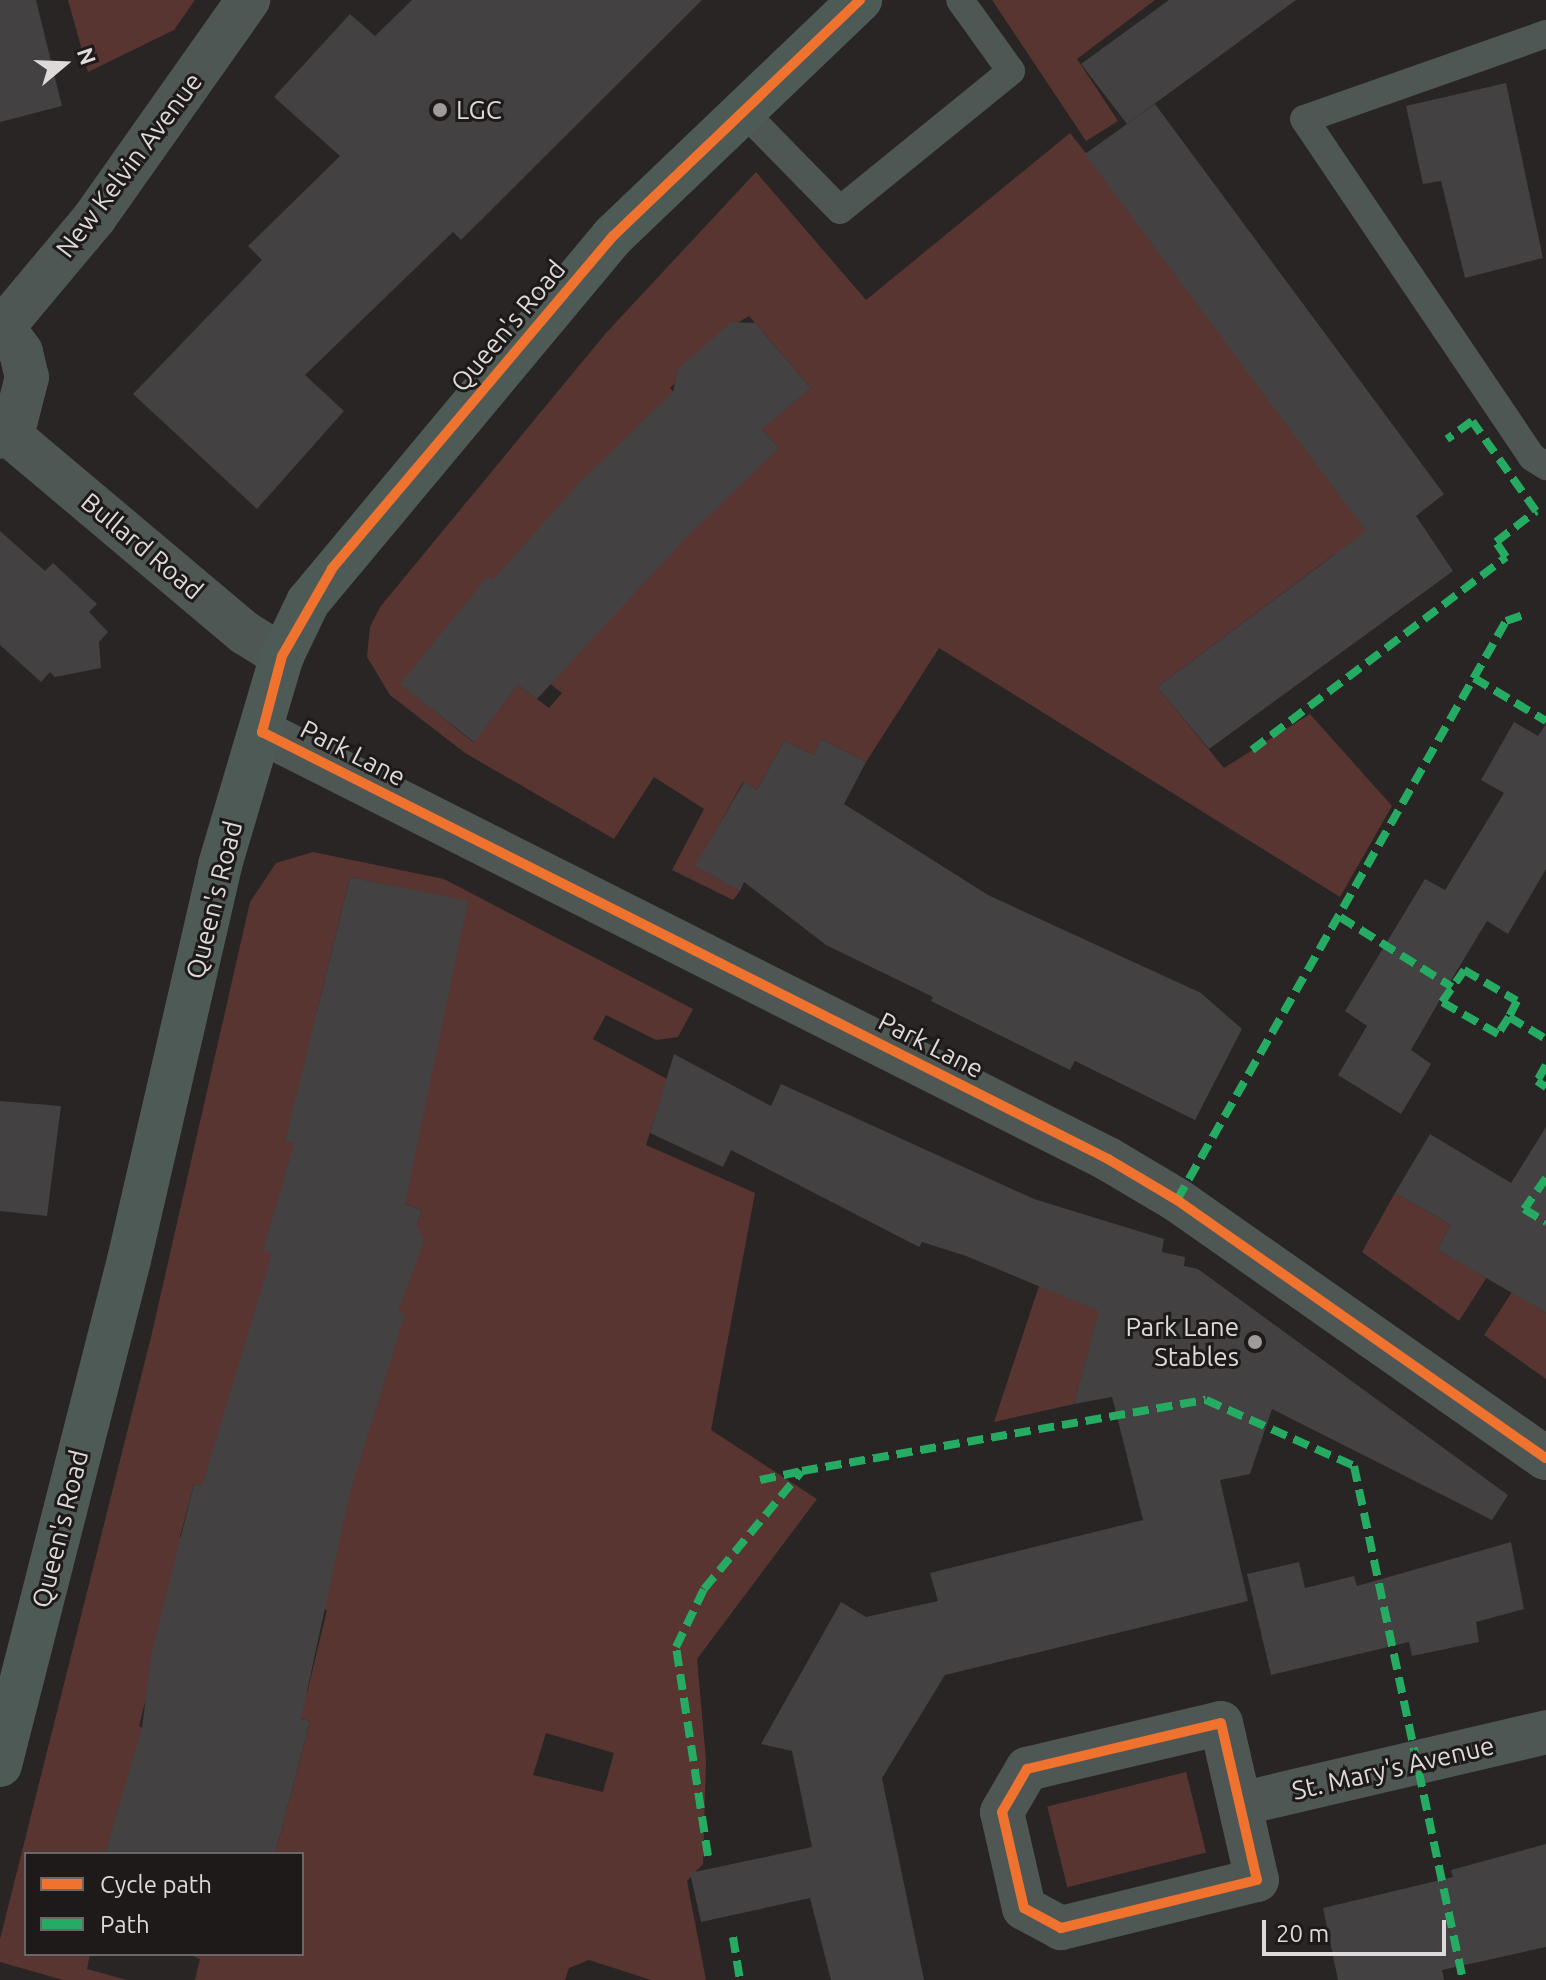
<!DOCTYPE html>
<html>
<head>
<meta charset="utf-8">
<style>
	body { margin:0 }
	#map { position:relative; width:1546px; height:1980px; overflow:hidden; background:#282524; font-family:Ubuntu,sans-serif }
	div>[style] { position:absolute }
	.green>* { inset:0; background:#593531; transform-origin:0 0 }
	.building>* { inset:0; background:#434141 }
	.service>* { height:28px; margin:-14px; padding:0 14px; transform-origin:14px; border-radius:14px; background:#4e5754 }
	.minor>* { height:44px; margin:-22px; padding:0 22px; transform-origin:22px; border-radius:22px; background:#4e5754 }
	.secondary>* { height:44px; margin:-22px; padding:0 22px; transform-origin:22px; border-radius:22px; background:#4d5a56 }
	.quiet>* { height:8px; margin-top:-4px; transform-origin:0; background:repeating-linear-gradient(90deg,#26ab63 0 16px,transparent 0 24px) }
	.cycleway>* { height:10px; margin:-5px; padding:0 5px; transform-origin:5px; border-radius:5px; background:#ef722f }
	.dots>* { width:22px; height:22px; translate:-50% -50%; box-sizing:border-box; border:4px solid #1f1a1a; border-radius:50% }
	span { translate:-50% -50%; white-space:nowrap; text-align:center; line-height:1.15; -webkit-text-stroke:6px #1f1a1a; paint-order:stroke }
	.poi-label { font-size:26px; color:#dddad9 }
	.left { translate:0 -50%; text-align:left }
	.right { translate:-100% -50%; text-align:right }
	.street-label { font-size:26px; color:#dddad9 }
	.legend { position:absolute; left:24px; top:1852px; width:280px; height:104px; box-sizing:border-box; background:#1f1a1a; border:2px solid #6b6766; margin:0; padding:10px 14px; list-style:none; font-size:24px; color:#dddad9 }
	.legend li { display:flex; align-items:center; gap:16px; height:40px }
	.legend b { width:40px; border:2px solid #6b6766 }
	.north { position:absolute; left:24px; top:24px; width:80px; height:80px; -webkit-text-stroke:6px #1f1a1a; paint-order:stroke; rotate:71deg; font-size:22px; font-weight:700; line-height:32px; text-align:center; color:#dddad9 }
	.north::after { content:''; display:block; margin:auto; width:28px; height:36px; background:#dddad9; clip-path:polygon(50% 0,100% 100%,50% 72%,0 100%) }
	.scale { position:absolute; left:1262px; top:1920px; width:184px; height:36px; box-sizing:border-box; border:4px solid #dddad9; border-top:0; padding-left:10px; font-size:24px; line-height:28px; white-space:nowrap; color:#dddad9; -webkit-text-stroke:6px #1f1a1a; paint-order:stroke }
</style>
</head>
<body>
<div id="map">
	<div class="green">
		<div style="clip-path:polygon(68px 0,195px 0,174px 30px,88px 72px)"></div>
		<div style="clip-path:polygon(992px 0,1155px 0,1077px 59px,1118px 121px,1086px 141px)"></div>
		<div style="clip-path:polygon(evenodd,1070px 133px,1386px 531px,1332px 556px,1157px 687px,1224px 768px,1310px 714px,1392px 806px,1340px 897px,939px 648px,866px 762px,821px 739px,814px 755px,784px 741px,757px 790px,743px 782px,696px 866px,740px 891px,733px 900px,672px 870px,704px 809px,654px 777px,614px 839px,465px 753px,390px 695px,367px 657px,370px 627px,380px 607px,606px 333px,756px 172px,866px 300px,1070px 133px,749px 316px,811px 388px,783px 411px,754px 420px,779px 448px,748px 476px,670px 388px,713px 347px,714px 337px,749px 316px,1070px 133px,549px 683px,562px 693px,549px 708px,518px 685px,473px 742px,401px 684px,549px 683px)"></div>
		<div style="clip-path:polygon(evenodd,313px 852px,444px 879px,693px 1009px,678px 1037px,656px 1040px,606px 1015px,593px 1039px,667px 1079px,646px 1145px,755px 1193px,711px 1430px,817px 1499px,697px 1659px,706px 1760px,703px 1864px,687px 1881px,706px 1980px,651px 1980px,589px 1960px,569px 1968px,565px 1980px,195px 1980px,200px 1959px,188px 1954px,302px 1954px,302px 1854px,275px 1854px,310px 1721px,151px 1679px,139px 1726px,147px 1730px,107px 1847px,129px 1854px,26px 1854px,26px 1954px,90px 1954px,87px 1969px,127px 1980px,63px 1980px,0 1962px,0 1939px,152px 1333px,250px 902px,276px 863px,313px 852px,350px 877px,468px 902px,386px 1028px,317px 1011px,350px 877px,313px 852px,289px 1161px,422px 1210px,417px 1226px,264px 1251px,289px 1161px,313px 852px,194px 1484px,344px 1522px,288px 1600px,327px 1610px,307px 1693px,152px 1656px,190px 1539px,180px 1537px,194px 1484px,313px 852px,546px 1733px,614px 1753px,603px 1792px,533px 1775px,546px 1733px)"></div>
		<div style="clip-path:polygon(1395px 1193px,1451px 1225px,1437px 1249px,1487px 1277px,1459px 1321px,1362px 1252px)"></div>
		<div style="clip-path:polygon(1040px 1283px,1102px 1303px,1074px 1404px,994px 1422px)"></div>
		<div style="clip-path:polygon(1512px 1292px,1546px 1313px,1546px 1379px,1484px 1335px)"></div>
		<div style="left:1186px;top:1772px;width:83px;height:143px;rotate:76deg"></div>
	</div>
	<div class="building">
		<div style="clip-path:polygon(0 0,36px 0,62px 106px,0 122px)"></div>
		<div style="clip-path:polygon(412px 0,702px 0,461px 240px,453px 232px,305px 375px,344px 411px,257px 509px,133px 394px,262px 260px,248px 246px,340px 156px,274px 97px,350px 14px,375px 36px)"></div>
		<div style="clip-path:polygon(1169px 0,1296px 0,1127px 124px,1081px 64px)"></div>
		<div style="clip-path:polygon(1506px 83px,1543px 258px,1465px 278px,1441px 181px,1423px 184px,1406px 106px)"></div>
		<div style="clip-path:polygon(1155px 104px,1444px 494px,1416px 516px,1453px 571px,1209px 749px,1157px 687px,1366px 531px,1085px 154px)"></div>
		<div style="clip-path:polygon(731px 322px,755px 323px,811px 388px,762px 429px,779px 448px,682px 542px,537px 699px,518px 685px,474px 742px,400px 684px,488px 576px,493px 580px,578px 484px,673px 392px,678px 369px)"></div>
		<div style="clip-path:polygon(0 531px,45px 571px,53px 563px,97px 604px,89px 612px,108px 632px,99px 642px,101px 668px,55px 677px,50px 672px,41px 682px,0 645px)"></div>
		<div style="clip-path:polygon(1514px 722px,1538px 736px,1546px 724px,1546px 869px,1508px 934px,1487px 921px,1456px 972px,1411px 1050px,1431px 1064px,1401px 1114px,1338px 1075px,1367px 1026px,1345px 1011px,1425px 879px,1445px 890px,1504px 793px,1481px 780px)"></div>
		<div style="clip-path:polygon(821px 739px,866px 762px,844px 804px,988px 895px,1201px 993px,1242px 1029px,1195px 1120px,1075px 1061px,1070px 1070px,931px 1001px,933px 997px,826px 945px,744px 882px,740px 891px,695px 866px,744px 782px,757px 790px,784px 741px,814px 755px)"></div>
		<div style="clip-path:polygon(350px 877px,468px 901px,405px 1204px,422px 1210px,417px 1226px,424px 1241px,398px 1312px,405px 1314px,350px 1493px,301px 1719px,310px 1721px,275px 1854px,105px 1854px,142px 1728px,151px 1656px,194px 1484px,202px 1486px,272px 1254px,263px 1251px,294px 1143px,285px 1141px)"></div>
		<div style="clip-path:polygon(674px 1054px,771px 1106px,781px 1084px,1034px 1199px,1164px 1239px,1162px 1252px,1185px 1257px,1184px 1266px,1198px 1269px,1508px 1495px,1492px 1520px,1272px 1409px,1250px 1474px,1220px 1480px,1248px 1601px,945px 1675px,882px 1778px,924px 1980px,831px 1980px,810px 1898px,701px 1922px,690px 1873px,812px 1847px,792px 1751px,761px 1744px,841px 1602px,866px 1617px,938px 1601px,930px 1573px,1143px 1520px,1112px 1397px,1074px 1404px,1099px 1311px,966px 1256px,922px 1242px,919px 1247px,731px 1150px,723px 1167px,650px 1133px)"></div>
		<div style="clip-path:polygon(0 1101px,61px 1106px,47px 1216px,0 1211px)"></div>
		<div style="clip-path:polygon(1546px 1127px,1546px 1313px,1437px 1249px,1451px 1225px,1395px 1193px,1430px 1134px,1511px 1183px)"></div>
		<div style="clip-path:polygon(1511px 1542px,1524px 1609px,1476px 1622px,1479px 1642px,1412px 1656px,1409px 1642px,1271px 1675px,1247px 1574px,1299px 1562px,1305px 1588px,1354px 1576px,1357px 1586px)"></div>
		<div style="clip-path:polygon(1546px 1844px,1546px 1947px,1442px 1970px,1444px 1980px,1338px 1980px,1323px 1908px,1453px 1877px,1451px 1870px)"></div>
	</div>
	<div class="service">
		<div style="left:1546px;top:34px;width:256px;rotate:160.6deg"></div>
		<div style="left:1304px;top:119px;width:408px;rotate:56deg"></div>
		<div style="left:1532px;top:457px;width:17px;rotate:33deg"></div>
		<div style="left:741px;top:109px;width:141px;rotate:45.6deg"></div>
		<div style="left:840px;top:210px;width:220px;rotate:-39.1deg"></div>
		<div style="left:1011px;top:71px;width:87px;rotate:-125.7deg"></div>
	</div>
	<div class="minor">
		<div style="left:0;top:324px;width:35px;rotate:53deg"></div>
		<div style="left:21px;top:352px;width:26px;rotate:77deg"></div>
		<div style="left:27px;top:377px;width:44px;rotate:104.3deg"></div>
		<div style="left:16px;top:420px;width:23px;rotate:133deg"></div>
		<div style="left:4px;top:326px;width:142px;rotate:-50.1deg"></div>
		<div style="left:95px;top:217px;width:266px;rotate:-54.8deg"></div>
		<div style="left:6px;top:432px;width:312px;rotate:40.1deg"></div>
		<div style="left:245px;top:633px;width:44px;rotate:31.9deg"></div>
		<div style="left:262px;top:732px;width:948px;rotate:26.78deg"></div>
		<div style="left:1108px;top:1159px;width:80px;rotate:30.7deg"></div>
		<div style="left:1177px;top:1200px;width:450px;rotate:35deg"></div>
		<div style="left:1221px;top:1723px;width:161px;rotate:77.1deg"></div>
		<div style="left:1257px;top:1880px;width:202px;rotate:166.2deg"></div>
		<div style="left:1061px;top:1928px;width:42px;rotate:-151.6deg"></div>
		<div style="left:1024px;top:1908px;width:98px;rotate:-102.9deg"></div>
		<div style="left:1002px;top:1812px;width:50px;rotate:-59.8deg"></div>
		<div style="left:1027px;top:1769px;width:199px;rotate:-13.3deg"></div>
		<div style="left:1240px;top:1804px;width:314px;rotate:-13.2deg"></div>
	</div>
	<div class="secondary">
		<div style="left:0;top:1765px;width:521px;rotate:-75.67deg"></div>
		<div style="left:129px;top:1260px;width:405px;rotate:-77deg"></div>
		<div style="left:220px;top:865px;width:218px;rotate:-73.5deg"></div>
		<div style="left:282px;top:656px;width:60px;rotate:-64.3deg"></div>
		<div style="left:308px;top:602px;width:476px;rotate:-50.2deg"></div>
		<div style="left:613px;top:236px;width:342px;rotate:-43.7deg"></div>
	</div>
	<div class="quiet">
		<div style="left:1474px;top:678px;width:84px;rotate:30.8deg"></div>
		<div style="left:1252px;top:750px;width:319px;rotate:-37.2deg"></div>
		<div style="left:1506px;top:557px;width:18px;rotate:-124deg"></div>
		<div style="left:1496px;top:542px;width:51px;rotate:-37.8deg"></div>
		<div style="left:1536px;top:511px;width:110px;rotate:-125.4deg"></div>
		<div style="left:1472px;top:421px;width:31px;rotate:144deg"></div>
		<div style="left:1340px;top:917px;width:132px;rotate:32deg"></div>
		<div style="left:1509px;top:1017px;width:20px;rotate:123deg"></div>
		<div style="left:1498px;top:1034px;width:64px;rotate:-150.3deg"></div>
		<div style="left:1442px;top:1002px;width:39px;rotate:-55deg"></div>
		<div style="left:1464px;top:970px;width:61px;rotate:30.3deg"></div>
		<div style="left:1517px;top:1001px;width:18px;rotate:117deg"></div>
		<div style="left:1509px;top:1017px;width:43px;rotate:30.7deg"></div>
		<div style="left:1546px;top:1065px;width:18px;rotate:119deg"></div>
		<div style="left:1537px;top:1081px;width:11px;rotate:34deg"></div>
		<div style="left:1546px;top:1178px;width:38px;rotate:125deg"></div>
		<div style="left:1524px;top:1209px;width:26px;rotate:31deg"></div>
		<div style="left:1177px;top:1200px;width:666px;rotate:-60.39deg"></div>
		<div style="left:1506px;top:621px;width:18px;rotate:-19deg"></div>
		<div style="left:760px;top:1480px;width:43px;rotate:-12.1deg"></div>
		<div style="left:708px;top:1856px;width:211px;rotate:-98.7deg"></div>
		<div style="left:676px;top:1647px;width:64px;rotate:-64.2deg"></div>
		<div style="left:704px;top:1589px;width:153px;rotate:-50.3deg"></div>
		<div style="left:802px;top:1471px;width:410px;rotate:-10deg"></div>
		<div style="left:1206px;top:1400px;width:162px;rotate:24deg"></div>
		<div style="left:1354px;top:1466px;width:525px;rotate:78.03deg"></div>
		<div style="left:733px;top:1937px;width:44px;rotate:80.8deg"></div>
	</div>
	<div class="cycleway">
		<div style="left:860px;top:0;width:342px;rotate:136.3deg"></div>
		<div style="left:613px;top:236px;width:436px;rotate:130.2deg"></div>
		<div style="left:332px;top:569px;width:100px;rotate:119.9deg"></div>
		<div style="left:282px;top:656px;width:79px;rotate:104.7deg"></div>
		<div style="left:262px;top:732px;width:948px;rotate:26.78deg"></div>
		<div style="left:1108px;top:1159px;width:80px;rotate:30.7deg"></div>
		<div style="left:1177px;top:1200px;width:450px;rotate:35deg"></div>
		<div style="left:1221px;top:1723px;width:161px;rotate:77.1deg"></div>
		<div style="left:1257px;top:1880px;width:202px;rotate:166.2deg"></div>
		<div style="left:1061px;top:1928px;width:42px;rotate:-151.6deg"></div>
		<div style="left:1024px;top:1908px;width:98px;rotate:-102.9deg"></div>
		<div style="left:1002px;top:1812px;width:50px;rotate:-59.8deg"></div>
		<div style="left:1027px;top:1769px;width:199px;rotate:-13.3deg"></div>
	</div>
	<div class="dots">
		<div style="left:440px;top:110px;background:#9e9b9a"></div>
		<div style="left:1255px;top:1342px;background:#9e9b9a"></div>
	</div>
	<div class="poi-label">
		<span class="left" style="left:456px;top:110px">LGC</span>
		<span class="right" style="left:1239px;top:1342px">Park Lane<br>Stables</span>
	</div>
	<div class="street-label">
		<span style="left:129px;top:165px;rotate:-53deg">New Kelvin Avenue</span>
		<span style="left:508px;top:326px;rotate:-50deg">Queen's Road</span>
		<span style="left:142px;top:546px;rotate:40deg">Bullard Road</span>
		<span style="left:353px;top:753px;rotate:27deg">Park Lane</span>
		<span style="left:214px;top:900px;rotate:-76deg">Queen's Road</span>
		<span style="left:931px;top:1045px;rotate:27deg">Park Lane</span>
		<span style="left:60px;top:1529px;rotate:-76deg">Queen's Road</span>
		<span style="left:1393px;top:1768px;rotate:-13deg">St. Mary's Avenue</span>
	</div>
	<ul class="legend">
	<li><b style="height:10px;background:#ef722f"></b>Cycle path</li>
	<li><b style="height:10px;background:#26ab63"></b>Path</li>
	</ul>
	<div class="north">N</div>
	<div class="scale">20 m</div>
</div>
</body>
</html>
